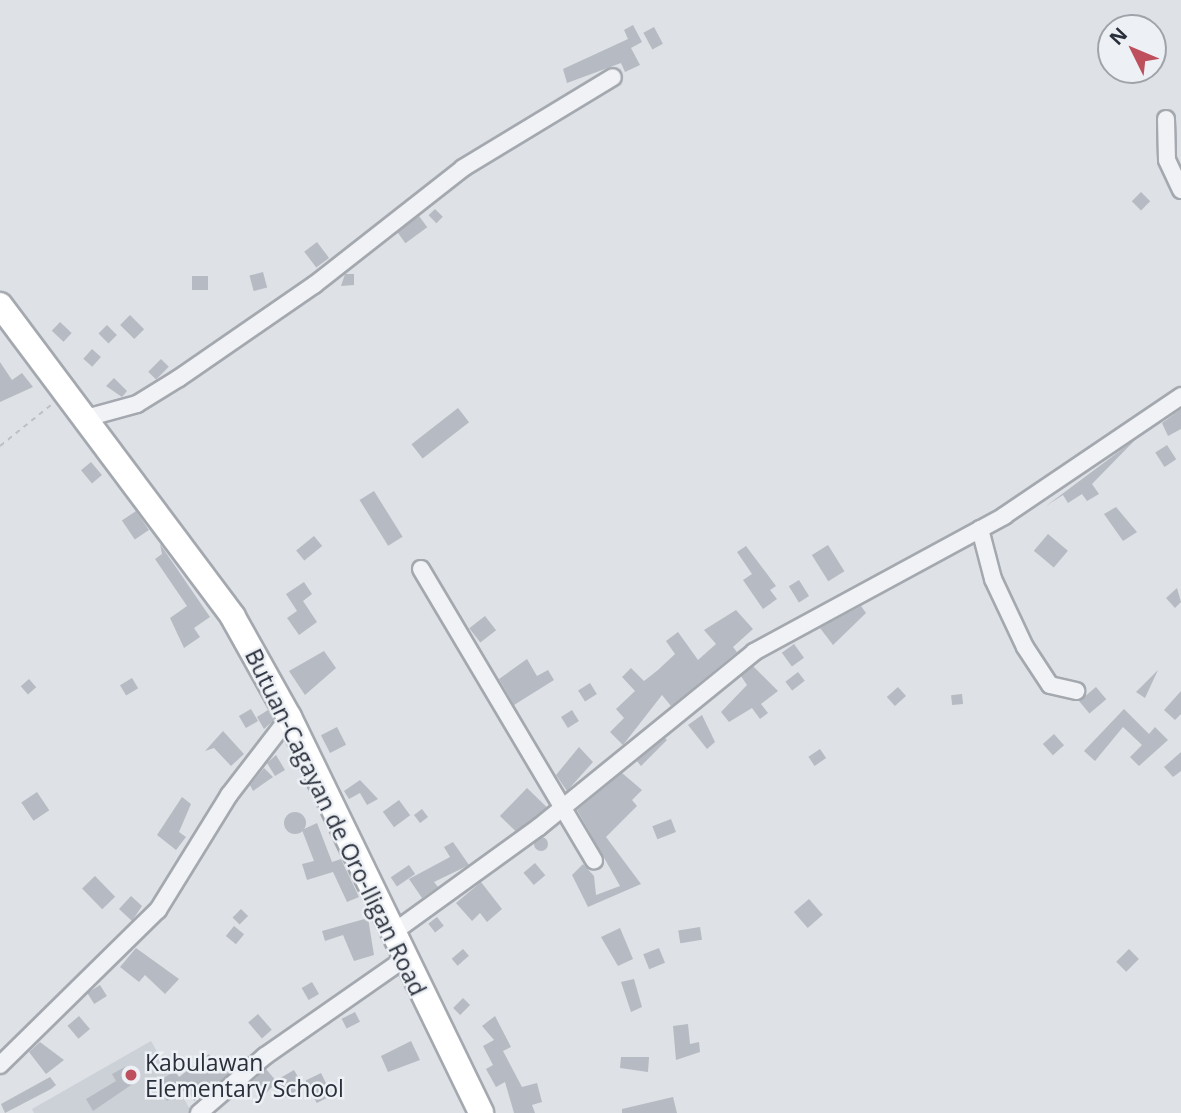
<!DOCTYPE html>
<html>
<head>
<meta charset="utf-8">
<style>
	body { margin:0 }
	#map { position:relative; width:1181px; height:1113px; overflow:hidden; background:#dee1e6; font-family:"Open Sans",sans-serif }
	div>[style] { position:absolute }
	.built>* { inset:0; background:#ccd0d7 }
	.building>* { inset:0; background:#b6bac2; transform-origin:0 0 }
	.round { border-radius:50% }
	.path>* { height:2px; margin-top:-1px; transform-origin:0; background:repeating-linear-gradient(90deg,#bcbfc5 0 5px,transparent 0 10px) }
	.roads { filter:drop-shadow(2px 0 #a4a8af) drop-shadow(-2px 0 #a4a8af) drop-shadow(0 2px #a4a8af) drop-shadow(0 -2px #a4a8af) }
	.minor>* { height:16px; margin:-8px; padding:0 8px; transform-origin:8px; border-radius:8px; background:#f0f2f5 }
	.highway>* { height:24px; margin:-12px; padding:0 12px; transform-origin:12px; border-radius:12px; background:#fff }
	.dots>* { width:19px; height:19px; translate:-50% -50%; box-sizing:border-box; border:4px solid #edf0f4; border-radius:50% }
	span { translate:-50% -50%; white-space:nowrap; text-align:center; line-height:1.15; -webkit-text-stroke:5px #edf0f4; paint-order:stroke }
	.street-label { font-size:23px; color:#292f3b }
	.poi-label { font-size:23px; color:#292f3b }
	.left { translate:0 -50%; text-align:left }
	.north { position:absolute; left:1097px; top:14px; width:70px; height:70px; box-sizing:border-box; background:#edf0f4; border:2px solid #9fa3aa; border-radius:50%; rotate:313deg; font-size:19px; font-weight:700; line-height:28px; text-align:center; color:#292f3b }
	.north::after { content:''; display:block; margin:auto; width:24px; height:32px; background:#bd505c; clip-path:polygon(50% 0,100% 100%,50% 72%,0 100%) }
</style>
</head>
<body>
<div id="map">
	<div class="built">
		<div style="clip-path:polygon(151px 1041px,192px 1113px,34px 1113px,32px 1109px)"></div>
	</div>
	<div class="building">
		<div style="clip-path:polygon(633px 25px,642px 42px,631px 48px,640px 65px,625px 72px,621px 63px,567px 83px,563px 69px,628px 39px,624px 30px)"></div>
		<div style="left:654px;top:27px;width:19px;height:12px;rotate:62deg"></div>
		<div style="left:1141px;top:192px;width:13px;height:13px;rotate:45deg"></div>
		<div style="left:435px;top:209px;width:11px;height:9px;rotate:45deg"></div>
		<div style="left:419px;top:216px;width:14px;height:27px;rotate:54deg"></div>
		<div style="left:317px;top:242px;width:20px;height:16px;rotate:53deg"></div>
		<div style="left:263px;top:272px;width:16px;height:14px;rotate:75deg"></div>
		<div style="clip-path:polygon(345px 274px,354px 274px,354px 285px,341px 286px)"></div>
		<div style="left:192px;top:276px;width:16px;height:14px"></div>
		<div style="left:130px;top:315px;width:20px;height:14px;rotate:45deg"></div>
		<div style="left:60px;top:322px;width:16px;height:12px;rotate:43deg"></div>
		<div style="left:107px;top:325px;width:14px;height:12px;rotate:45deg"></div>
		<div style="left:92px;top:349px;width:12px;height:13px;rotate:42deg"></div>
		<div style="left:161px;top:359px;width:11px;height:18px;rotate:45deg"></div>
		<div style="clip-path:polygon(0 362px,12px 380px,22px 373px,33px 387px,0 402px)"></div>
		<div style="clip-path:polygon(114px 378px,127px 391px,122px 397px,106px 386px)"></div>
		<div style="left:458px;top:408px;width:18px;height:59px;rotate:52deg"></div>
		<div style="clip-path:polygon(1181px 409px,1181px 429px,1168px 436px,1162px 423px)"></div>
		<div style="clip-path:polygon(1137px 438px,1092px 484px,1099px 494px,1087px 501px,1082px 494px,1068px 503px,1063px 495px,1046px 506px)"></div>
		<div style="left:1167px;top:445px;width:17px;height:14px;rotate:57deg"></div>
		<div style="left:91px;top:462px;width:17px;height:13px;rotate:50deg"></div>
		<div style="left:374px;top:491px;width:54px;height:17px;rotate:58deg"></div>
		<div style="clip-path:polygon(1116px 507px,1137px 532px,1123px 541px,1104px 514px)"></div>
		<div style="left:136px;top:511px;width:23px;height:17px;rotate:56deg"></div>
		<div style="left:1048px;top:534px;width:26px;height:22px;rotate:40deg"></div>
		<div style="left:314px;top:536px;width:13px;height:23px;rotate:51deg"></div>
		<div style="clip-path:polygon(160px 544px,210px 617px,194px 628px,200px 637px,184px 648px,170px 618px,187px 606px,155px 559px,162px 554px)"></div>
		<div style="left:828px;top:545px;width:31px;height:19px;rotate:58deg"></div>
		<div style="clip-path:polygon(746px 546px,776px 586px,770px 590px,777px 599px,763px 609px,743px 580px,752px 574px,737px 552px)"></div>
		<div style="left:799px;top:580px;width:19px;height:12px;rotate:58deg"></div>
		<div style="clip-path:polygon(304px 582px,312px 594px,303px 601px,317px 622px,299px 635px,287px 618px,297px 611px,286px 594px)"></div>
		<div style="clip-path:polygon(1177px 588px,1181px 602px,1175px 608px,1166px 598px)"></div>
		<div style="clip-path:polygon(861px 606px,866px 613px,833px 645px,820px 628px)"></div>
		<div style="clip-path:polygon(736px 610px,753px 629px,733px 647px,737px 652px,671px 706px,662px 695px,623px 745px,610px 732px,624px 718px,616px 709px,635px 691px,622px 677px,631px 668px,644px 681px,658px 670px,675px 654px,666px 641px,678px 632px,698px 660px,716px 644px,704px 630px)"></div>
		<div style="left:485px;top:616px;width:18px;height:20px;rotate:52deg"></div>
		<div style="left:794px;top:644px;width:17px;height:15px;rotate:54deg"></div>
		<div style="clip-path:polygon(324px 651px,336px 668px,305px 695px,289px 671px)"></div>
		<div style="clip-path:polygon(527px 659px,537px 676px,548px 670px,554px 680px,514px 705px,499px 679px)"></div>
		<div style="clip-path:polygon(753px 666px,778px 691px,761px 704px,768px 713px,760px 719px,752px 708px,729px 722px,721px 712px,747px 685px,741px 676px)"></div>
		<div style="clip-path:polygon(1158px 670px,1145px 698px,1136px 692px)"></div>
		<div style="left:798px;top:672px;width:11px;height:16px;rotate:52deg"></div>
		<div style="left:132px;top:678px;width:12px;height:14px;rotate:59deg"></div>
		<div style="left:29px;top:679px;width:11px;height:11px;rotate:49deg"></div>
		<div style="left:590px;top:683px;width:13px;height:14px;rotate:58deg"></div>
		<div style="left:898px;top:687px;width:12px;height:15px;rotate:48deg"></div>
		<div style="left:1096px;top:687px;width:16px;height:22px;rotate:50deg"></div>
		<div style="clip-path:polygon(1181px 691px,1181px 714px,1175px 720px,1164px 710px)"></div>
		<div style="left:962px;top:694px;width:10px;height:11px;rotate:84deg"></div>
		<div style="left:251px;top:709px;width:14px;height:14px;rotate:60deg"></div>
		<div style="clip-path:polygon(1124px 709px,1149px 734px,1155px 727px,1168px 740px,1139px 766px,1130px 757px,1142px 745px,1123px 727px,1095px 761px,1084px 751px)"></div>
		<div style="clip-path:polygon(268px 710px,274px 720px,264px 729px,257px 717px)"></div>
		<div style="left:572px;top:710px;width:13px;height:13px;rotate:58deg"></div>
		<div style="clip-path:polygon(702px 715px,715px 742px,707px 749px,688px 725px)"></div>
		<div style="left:337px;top:727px;width:20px;height:18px;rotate:63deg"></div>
		<div style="clip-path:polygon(223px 731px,244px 754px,231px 766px,214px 748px,205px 751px)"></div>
		<div style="left:1054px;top:734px;width:15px;height:15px;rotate:48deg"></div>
		<div style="clip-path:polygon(665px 738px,667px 740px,641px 766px,637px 761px)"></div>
		<div style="clip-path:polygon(579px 747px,593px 762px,567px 791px,556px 775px)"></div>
		<div style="left:820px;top:749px;width:11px;height:14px;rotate:56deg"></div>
		<div style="clip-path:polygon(1181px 752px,1181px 771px,1173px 777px,1164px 767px)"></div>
		<div style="clip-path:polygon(276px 755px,285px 770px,275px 776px,267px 763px)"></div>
		<div style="clip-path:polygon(264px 768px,273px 777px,253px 791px,250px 785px)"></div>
		<div style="clip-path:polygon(622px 773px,642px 790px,632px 800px,637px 806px,606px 837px,641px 884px,588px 907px,572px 875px,583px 864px,594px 876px,596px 895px,620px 886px,577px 810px)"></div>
		<div style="clip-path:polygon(360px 780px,378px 799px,367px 805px,360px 793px,349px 799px,344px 791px)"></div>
		<div style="left:527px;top:788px;width:28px;height:39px;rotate:44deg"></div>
		<div style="left:37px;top:792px;width:22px;height:19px;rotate:56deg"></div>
		<div style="clip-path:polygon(182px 797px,191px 804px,179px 832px,186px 837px,176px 850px,157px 835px)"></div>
		<div style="left:399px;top:800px;width:19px;height:20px;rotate:54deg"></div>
		<div style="left:422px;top:809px;width:10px;height:10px;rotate:53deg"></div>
		<div class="round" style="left:284px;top:812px;width:22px;height:22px"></div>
		<div style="left:671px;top:819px;width:14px;height:20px;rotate:69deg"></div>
		<div style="clip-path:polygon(317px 823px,332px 862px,341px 859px,359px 897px,347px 902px,333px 872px,307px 880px,302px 864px,314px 861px,302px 830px)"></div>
		<div class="round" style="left:534px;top:837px;width:14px;height:14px"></div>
		<div style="clip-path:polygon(453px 842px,469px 865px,434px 882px,438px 887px,422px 898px,409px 879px,450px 857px,444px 847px)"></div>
		<div style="left:535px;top:863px;width:16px;height:15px;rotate:50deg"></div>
		<div style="left:409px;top:865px;width:11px;height:22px;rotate:56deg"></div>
		<div style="left:95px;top:876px;width:29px;height:18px;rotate:46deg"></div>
		<div style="clip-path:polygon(481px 882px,502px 909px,487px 922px,480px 913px,472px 921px,456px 903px)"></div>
		<div style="clip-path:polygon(131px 896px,142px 906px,132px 921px,119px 909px)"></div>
		<div style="left:809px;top:899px;width:21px;height:20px;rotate:49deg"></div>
		<div style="left:241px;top:909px;width:10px;height:12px;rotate:45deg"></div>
		<div style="left:437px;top:917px;width:11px;height:11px;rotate:52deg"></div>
		<div style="clip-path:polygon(368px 918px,374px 955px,354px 961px,343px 935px,325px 941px,322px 931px)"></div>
		<div style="left:234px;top:926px;width:13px;height:13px;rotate:39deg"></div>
		<div style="left:700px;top:927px;width:13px;height:22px;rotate:81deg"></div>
		<div style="clip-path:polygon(620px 928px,633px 959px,618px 966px,601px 937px)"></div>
		<div style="clip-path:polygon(136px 948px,179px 979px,165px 994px,145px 975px,139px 982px,120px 967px)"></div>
		<div style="left:659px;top:948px;width:16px;height:17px;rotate:68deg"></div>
		<div style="left:463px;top:949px;width:9px;height:15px;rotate:49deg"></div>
		<div style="left:1129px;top:949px;width:14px;height:18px;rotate:45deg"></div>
		<div style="clip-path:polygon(634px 979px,642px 1007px,631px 1012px,621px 982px)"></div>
		<div style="left:312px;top:982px;width:14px;height:12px;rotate:60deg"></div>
		<div style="left:100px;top:985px;width:13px;height:15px;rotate:58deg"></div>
		<div style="left:463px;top:998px;width:10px;height:14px;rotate:45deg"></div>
		<div style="left:355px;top:1012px;width:11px;height:15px;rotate:63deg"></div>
		<div style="left:258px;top:1014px;width:21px;height:13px;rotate:49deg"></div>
		<div style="left:79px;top:1016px;width:17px;height:15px;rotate:50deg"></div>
		<div style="clip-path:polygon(495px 1016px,511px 1047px,503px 1051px,522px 1087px,537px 1083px,542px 1102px,532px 1105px,535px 1113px,514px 1113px,505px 1082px,496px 1087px,486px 1069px,493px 1065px,483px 1046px,494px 1040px,482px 1026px)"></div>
		<div style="clip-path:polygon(688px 1024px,690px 1044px,699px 1042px,700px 1052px,676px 1060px,673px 1026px)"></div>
		<div style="clip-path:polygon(411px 1041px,420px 1060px,388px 1072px,381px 1056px)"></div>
		<div style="clip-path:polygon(40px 1042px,64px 1060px,46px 1074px,29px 1052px)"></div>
		<div style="clip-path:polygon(209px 1054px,219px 1073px,231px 1072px,194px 1101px,187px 1089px,167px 1101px,156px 1083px,175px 1071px,179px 1077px)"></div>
		<div style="clip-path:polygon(621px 1057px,649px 1057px,648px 1072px,620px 1068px)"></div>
		<div style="clip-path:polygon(125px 1067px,134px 1083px,93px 1111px,86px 1099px,116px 1081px,112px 1074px)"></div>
		<div style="clip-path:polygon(266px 1069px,277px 1082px,265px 1094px,256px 1084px,249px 1091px,246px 1087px)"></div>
		<div style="left:294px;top:1070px;width:20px;height:21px;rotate:60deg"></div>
		<div style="left:321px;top:1073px;width:25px;height:17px;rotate:64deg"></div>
		<div style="clip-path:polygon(50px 1077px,56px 1085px,51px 1089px,5px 1113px,1px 1104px)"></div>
		<div style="clip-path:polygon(673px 1097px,677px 1113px,622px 1113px,622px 1109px)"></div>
	</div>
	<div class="path">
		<div style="left:0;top:446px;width:65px;rotate:-38.8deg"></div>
	</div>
	<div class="roads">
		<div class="minor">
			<div style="left:1166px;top:119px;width:41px;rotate:88.6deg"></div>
			<div style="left:1167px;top:160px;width:33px;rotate:65deg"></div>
			<div style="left:86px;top:418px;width:53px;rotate:-15.4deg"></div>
			<div style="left:137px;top:404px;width:49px;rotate:-31.8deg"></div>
			<div style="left:179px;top:378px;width:164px;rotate:-34.6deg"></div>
			<div style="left:314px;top:285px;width:189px;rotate:-38.1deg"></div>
			<div style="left:463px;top:168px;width:175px;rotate:-31.2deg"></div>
			<div style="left:980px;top:529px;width:52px;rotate:75.4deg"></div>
			<div style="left:993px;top:579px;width:75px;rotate:64.8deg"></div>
			<div style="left:1025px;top:647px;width:45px;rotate:56.7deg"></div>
			<div style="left:1050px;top:685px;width:27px;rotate:13deg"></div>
			<div style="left:421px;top:569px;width:339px;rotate:59.3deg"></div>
			<div style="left:391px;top:934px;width:183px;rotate:-35.9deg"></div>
			<div style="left:539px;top:827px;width:277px;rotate:-39.1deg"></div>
			<div style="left:754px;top:652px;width:285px;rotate:-28.5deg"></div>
			<div style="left:1004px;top:516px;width:214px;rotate:-34.1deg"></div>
			<div style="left:0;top:1065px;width:221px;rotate:-44.5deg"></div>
			<div style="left:158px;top:910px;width:135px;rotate:-58.3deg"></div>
			<div style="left:229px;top:795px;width:98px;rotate:-52.4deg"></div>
			<div style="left:199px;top:1113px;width:87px;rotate:-40.8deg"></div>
			<div style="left:265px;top:1056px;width:169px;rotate:-34.9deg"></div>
		</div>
		<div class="highway">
			<div style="left:0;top:305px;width:389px;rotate:53.2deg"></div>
			<div style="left:233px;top:617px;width:115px;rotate:60.8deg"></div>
			<div style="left:289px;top:717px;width:440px;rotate:64.1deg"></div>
		</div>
	</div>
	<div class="dots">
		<div style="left:131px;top:1075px;background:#bd505c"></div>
	</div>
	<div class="street-label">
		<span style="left:336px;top:822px;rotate:64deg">Butuan-Cagayan de Oro-Iligan Road</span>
	</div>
	<div class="poi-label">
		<span class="left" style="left:145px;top:1075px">Kabulawan<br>Elementary School</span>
	</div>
	<div class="north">N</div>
</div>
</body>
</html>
